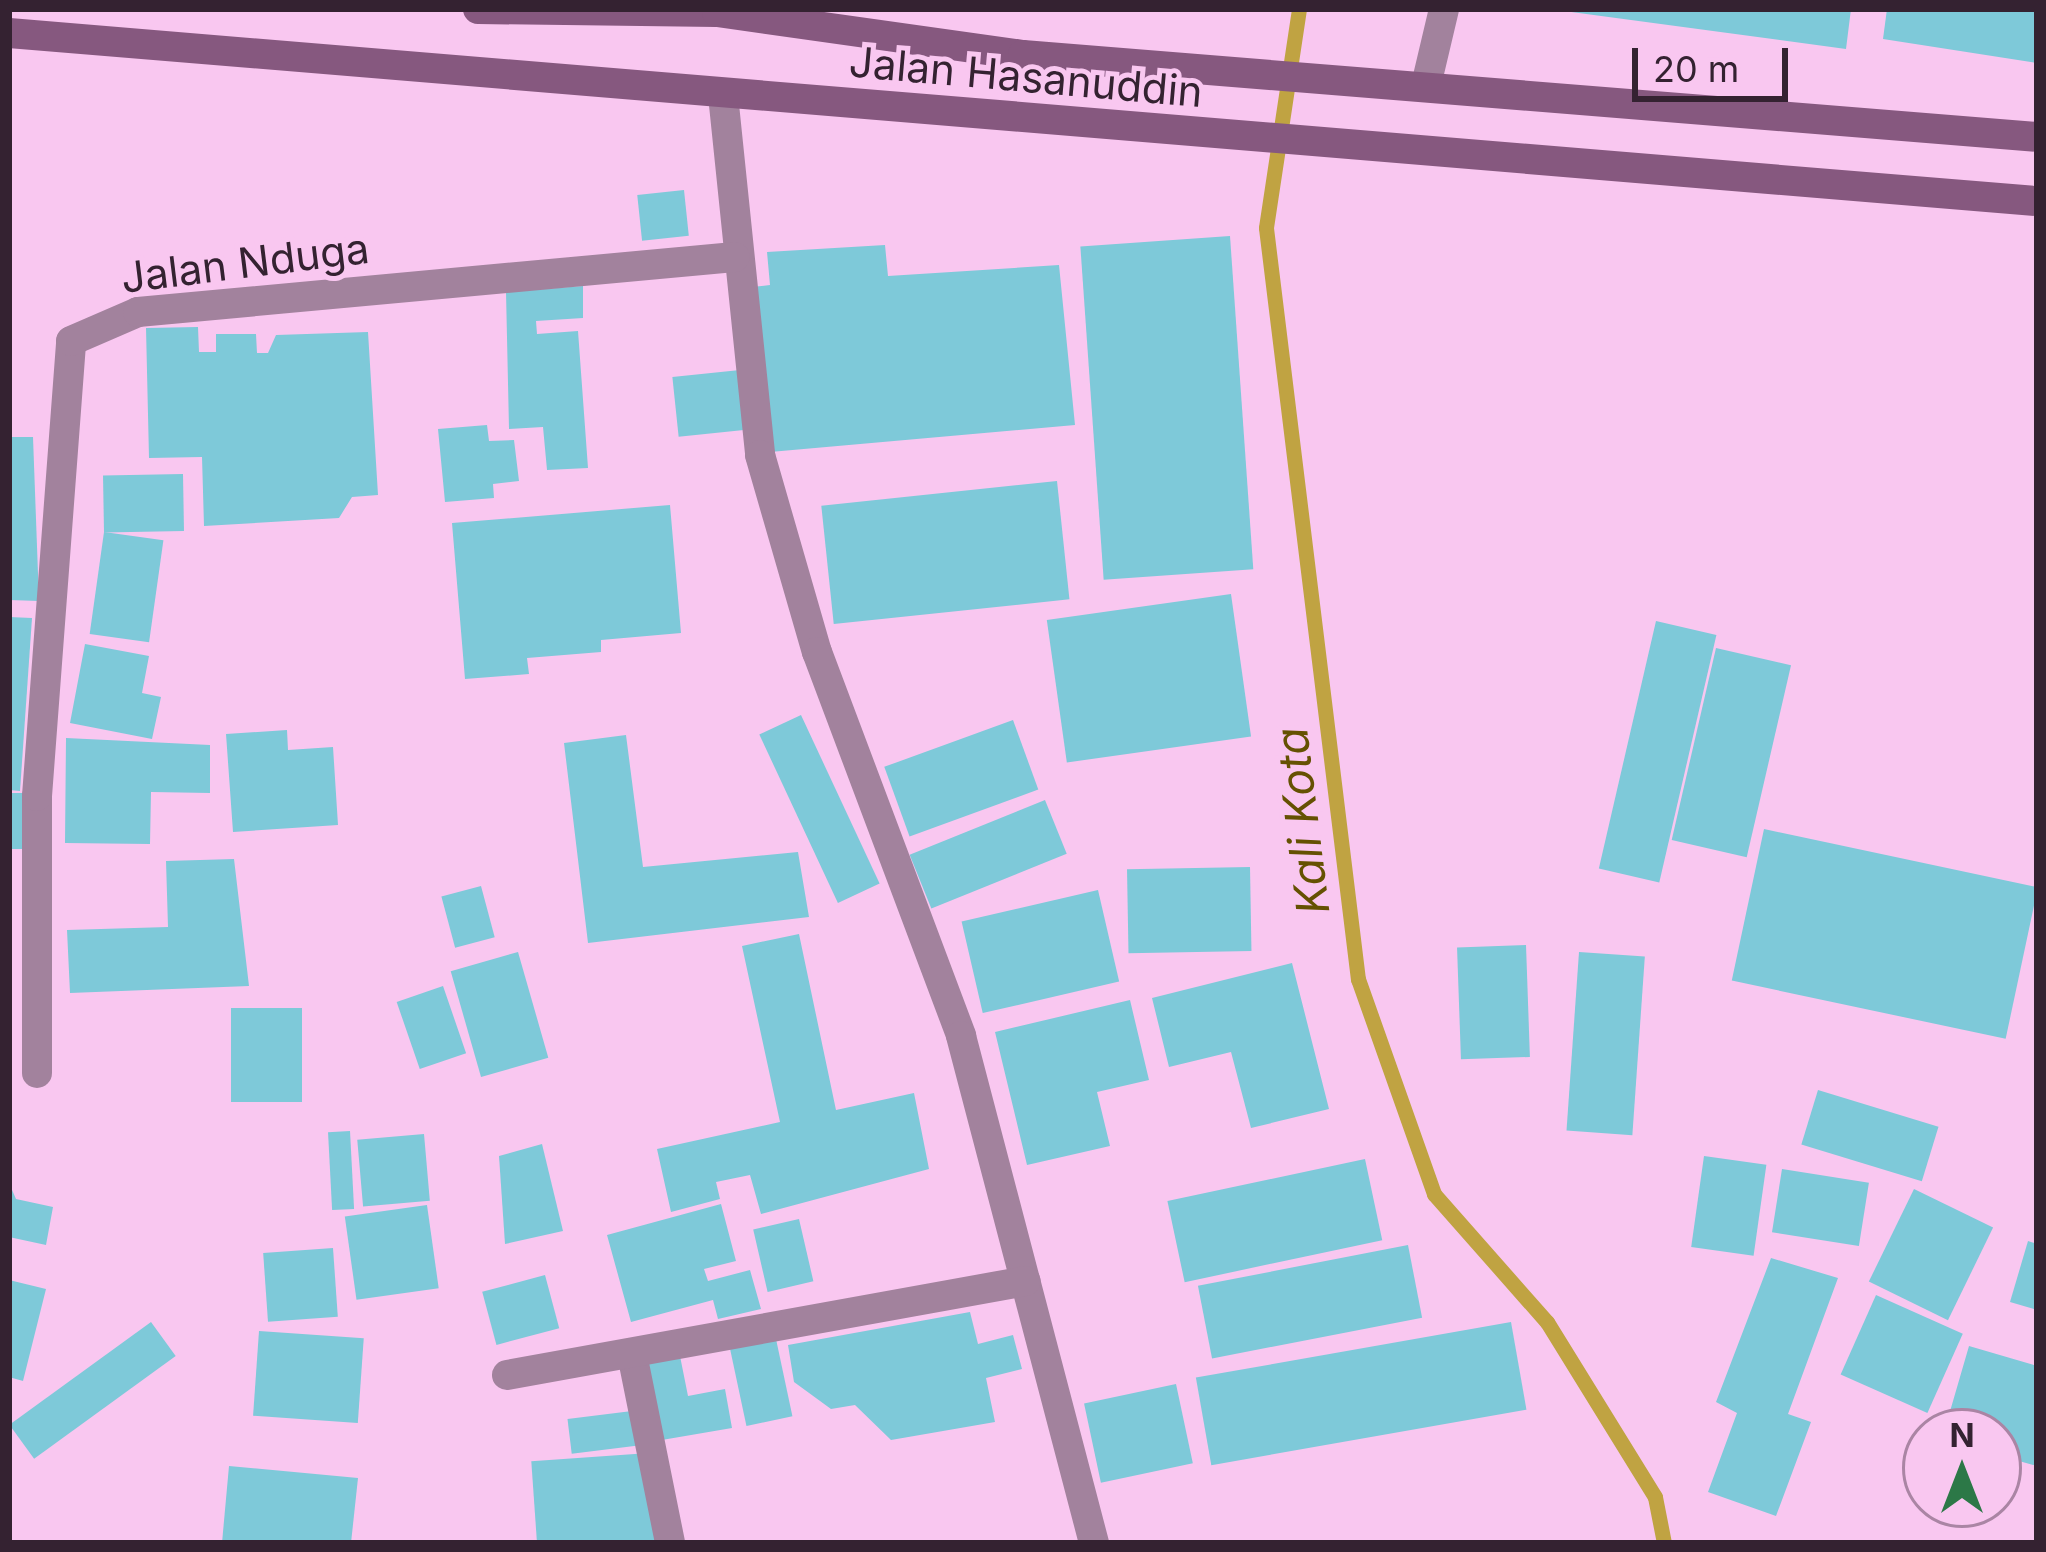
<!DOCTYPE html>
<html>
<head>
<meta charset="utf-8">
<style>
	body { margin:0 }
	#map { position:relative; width:2046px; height:1552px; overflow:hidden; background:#f9c7f0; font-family:Inter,sans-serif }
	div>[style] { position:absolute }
	.stream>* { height:15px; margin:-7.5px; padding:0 7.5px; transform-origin:7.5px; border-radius:7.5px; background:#c0a342 }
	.building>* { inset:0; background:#7ec9d9; transform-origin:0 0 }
	.lane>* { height:30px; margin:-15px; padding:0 15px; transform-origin:15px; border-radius:15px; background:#a2829d }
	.street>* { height:30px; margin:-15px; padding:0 15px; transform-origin:15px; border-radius:15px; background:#a2829d }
	.secondary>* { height:30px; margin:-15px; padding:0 15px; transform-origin:15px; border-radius:15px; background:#86587f }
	span { translate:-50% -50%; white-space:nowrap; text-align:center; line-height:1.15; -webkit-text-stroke:10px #f9c7f0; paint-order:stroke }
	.street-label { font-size:42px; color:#342231 }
	.water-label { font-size:45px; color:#655102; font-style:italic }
	.frame { position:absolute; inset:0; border:12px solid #342231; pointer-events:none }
	.north { position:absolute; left:1902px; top:1408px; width:120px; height:120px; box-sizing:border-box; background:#f9c7f0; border:3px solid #aa85a4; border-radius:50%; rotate:0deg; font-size:33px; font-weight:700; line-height:48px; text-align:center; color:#342231 }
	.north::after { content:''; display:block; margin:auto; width:42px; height:54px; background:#2c7847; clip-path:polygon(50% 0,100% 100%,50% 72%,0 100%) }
	.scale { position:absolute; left:1632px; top:48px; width:156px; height:54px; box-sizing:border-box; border:6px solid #342231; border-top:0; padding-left:15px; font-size:36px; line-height:42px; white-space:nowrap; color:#342231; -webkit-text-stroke:9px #f9c7f0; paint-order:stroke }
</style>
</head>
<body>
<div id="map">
	<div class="stream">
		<div style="left:1299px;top:9px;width:221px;rotate:98.6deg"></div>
		<div style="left:1266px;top:228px;width:757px;rotate:83.02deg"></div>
		<div style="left:1358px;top:979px;width:228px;rotate:70.5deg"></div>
		<div style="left:1434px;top:1194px;width:171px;rotate:48.6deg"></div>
		<div style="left:1547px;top:1322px;width:206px;rotate:58.3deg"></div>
		<div style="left:1655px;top:1497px;width:47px;rotate:78.9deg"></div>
	</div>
	<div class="building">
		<div style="clip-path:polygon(1549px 9px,1851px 9px,1846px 49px)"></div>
		<div style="clip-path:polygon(1887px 9px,2037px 9px,2037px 63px,1883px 39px)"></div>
		<div style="left:684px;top:190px;width:46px;height:47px;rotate:84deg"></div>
		<div style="left:1230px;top:236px;width:334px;height:150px;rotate:86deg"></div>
		<div style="clip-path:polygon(885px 245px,888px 276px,1059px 265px,1075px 425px,770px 452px,752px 287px,770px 285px,767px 252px)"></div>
		<div style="clip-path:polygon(583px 286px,583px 318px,536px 321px,537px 334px,578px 331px,588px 468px,547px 470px,543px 427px,509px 429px,506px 292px)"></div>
		<div style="clip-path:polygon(198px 327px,199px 352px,216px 352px,216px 334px,256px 334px,257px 353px,268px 353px,276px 335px,368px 332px,378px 495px,352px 497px,339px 518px,204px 526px,202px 457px,149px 458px,146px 328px)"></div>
		<div style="left:740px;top:370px;width:60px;height:68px;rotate:84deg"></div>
		<div style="clip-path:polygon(487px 425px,489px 441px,514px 440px,519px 481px,493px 484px,494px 498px,445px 502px,438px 429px)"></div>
		<div style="clip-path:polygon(9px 437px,33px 437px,39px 601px,9px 600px)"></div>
		<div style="left:183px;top:474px;width:57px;height:80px;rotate:89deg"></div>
		<div style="left:1057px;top:481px;width:119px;height:237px;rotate:84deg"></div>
		<div style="clip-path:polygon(670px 505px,681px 633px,601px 640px,601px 652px,527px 658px,529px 674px,465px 679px,452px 523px)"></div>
		<div style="left:104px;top:532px;width:60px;height:103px;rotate:8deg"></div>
		<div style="left:1231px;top:594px;width:144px;height:186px;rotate:82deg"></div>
		<div style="clip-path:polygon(9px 617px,32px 618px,20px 791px,9px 790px)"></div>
		<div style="left:1656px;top:621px;width:62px;height:254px;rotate:13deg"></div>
		<div style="clip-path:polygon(85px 644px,149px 656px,142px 693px,161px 697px,152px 739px,70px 723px)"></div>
		<div style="left:1716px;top:648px;width:77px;height:197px;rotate:13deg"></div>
		<div style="left:801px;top:715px;width:186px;height:46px;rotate:65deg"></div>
		<div style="left:1013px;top:720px;width:74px;height:137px;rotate:70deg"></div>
		<div style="clip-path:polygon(287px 730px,288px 750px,333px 747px,338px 825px,233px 832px,226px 734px)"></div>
		<div style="clip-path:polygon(626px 735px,643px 867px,798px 852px,809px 917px,588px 943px,564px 743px)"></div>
		<div style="clip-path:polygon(66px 738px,210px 745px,210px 793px,151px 792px,150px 844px,65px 843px)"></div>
		<div style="left:9px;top:793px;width:14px;height:56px"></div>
		<div style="left:1045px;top:800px;width:58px;height:146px;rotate:68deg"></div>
		<div style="left:1764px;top:829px;width:280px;height:155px;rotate:12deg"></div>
		<div style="clip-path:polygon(234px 859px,249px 986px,70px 993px,67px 930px,168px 927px,166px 861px)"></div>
		<div style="left:1250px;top:867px;width:84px;height:123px;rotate:89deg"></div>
		<div style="left:481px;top:886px;width:53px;height:41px;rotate:75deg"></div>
		<div style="left:1098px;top:890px;width:94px;height:140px;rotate:77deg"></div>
		<div style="clip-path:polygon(799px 934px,836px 1110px,914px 1093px,929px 1169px,761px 1214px,750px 1175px,716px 1182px,720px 1199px,671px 1212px,657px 1149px,780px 1122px,742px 946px)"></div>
		<div style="left:1526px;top:945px;width:112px;height:69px;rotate:88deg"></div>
		<div style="left:518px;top:952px;width:110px;height:70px;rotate:74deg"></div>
		<div style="left:1579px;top:952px;width:66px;height:179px;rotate:4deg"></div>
		<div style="clip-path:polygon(1292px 963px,1329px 1109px,1251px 1128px,1231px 1052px,1169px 1067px,1152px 998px)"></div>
		<div style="left:443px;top:986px;width:71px;height:49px;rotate:71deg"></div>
		<div style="clip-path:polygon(1130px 1000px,1149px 1080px,1097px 1092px,1110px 1146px,1027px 1165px,995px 1032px)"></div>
		<div style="left:231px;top:1008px;width:71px;height:94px"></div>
		<div style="left:1818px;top:1090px;width:126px;height:57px;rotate:17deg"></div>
		<div style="left:350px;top:1131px;width:78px;height:22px;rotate:87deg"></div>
		<div style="left:424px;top:1134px;width:67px;height:67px;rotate:85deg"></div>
		<div style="clip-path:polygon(542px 1144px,563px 1231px,505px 1244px,499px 1156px)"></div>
		<div style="left:1704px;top:1156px;width:63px;height:92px;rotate:8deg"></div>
		<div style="left:1365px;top:1159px;width:83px;height:202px;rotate:78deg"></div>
		<div style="left:1782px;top:1169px;width:88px;height:64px;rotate:9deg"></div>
		<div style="clip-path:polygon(9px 1183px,16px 1199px,53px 1207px,46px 1245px,9px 1237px)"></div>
		<div style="left:1914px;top:1189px;width:88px;height:103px;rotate:26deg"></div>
		<div style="clip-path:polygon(721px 1204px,736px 1261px,704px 1269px,708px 1281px,750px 1270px,761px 1309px,718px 1319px,713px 1300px,631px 1322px,607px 1235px)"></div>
		<div style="left:427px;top:1205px;width:84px;height:83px;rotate:82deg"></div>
		<div style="left:799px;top:1219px;width:64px;height:47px;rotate:77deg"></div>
		<div style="clip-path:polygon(2028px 1241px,2037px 1244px,2037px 1310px,2010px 1302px)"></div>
		<div style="left:1408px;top:1245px;width:74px;height:214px;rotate:79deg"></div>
		<div style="left:333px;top:1248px;width:69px;height:70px;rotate:86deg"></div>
		<div style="clip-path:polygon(1771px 1258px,1838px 1278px,1788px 1414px,1811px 1422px,1776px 1516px,1708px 1492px,1737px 1413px,1716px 1402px)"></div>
		<div style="left:545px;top:1275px;width:55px;height:65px;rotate:75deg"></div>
		<div style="clip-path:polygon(9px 1280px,46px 1289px,23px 1381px,9px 1377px)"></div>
		<div style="left:1876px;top:1295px;width:95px;height:87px;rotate:24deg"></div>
		<div style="clip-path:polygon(970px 1312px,978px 1344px,1013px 1335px,1022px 1369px,986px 1378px,995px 1422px,891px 1440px,855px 1405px,831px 1409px,794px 1382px,788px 1345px)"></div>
		<div style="left:151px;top:1322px;width:42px;height:175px;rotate:54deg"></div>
		<div style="left:1511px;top:1322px;width:89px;height:320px;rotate:80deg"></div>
		<div style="left:259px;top:1331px;width:105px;height:85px;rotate:4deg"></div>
		<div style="left:776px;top:1339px;width:79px;height:47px;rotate:78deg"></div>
		<div style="clip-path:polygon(1969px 1346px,2037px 1366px,2037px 1466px,1998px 1455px,1998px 1432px,1944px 1432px)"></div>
		<div style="clip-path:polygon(680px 1356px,688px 1396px,725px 1389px,732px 1428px,656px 1441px,642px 1363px)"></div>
		<div style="left:1176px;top:1384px;width:81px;height:94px;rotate:78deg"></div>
		<div style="left:632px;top:1411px;width:35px;height:65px;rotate:83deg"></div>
		<div style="left:649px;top:1453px;width:90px;height:118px;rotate:86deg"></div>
		<div style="clip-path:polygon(229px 1466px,358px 1478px,351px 1543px,222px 1543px)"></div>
	</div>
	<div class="lane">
		<div style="left:1427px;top:81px;width:74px;rotate:-76.7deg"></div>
	</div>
	<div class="street">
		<div style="left:723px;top:95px;width:362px;rotate:84.1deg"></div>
		<div style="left:760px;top:455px;width:205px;rotate:73.9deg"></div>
		<div style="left:817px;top:652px;width:410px;rotate:69.4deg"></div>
		<div style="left:961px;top:1036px;width:524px;rotate:75.3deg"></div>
		<div style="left:37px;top:1073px;width:277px;rotate:-90deg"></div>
		<div style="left:37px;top:796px;width:456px;rotate:-85.7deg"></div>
		<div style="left:71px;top:341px;width:73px;rotate:-23.4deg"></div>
		<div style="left:138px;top:312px;width:599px;rotate:-5.27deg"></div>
		<div style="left:632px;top:1354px;width:193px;rotate:78.6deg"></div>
		<div style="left:507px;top:1375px;width:527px;rotate:-10.27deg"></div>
	</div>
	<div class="secondary">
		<div style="left:478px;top:9px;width:239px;rotate:0.7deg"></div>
		<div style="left:717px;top:12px;width:309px;rotate:8deg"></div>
		<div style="left:1023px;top:55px;width:1017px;rotate:4.62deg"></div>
		<div style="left:9px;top:33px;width:2035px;rotate:4.74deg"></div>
	</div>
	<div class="street-label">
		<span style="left:1026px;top:77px;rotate:5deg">Jalan Hasanuddin</span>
		<span style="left:245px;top:263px;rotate:-7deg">Jalan Nduga</span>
	</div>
	<div class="water-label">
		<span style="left:1302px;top:821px;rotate:-97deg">Kali Kota</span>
	</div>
	<div class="frame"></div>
	<div class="north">N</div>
	<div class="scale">20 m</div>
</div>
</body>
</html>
